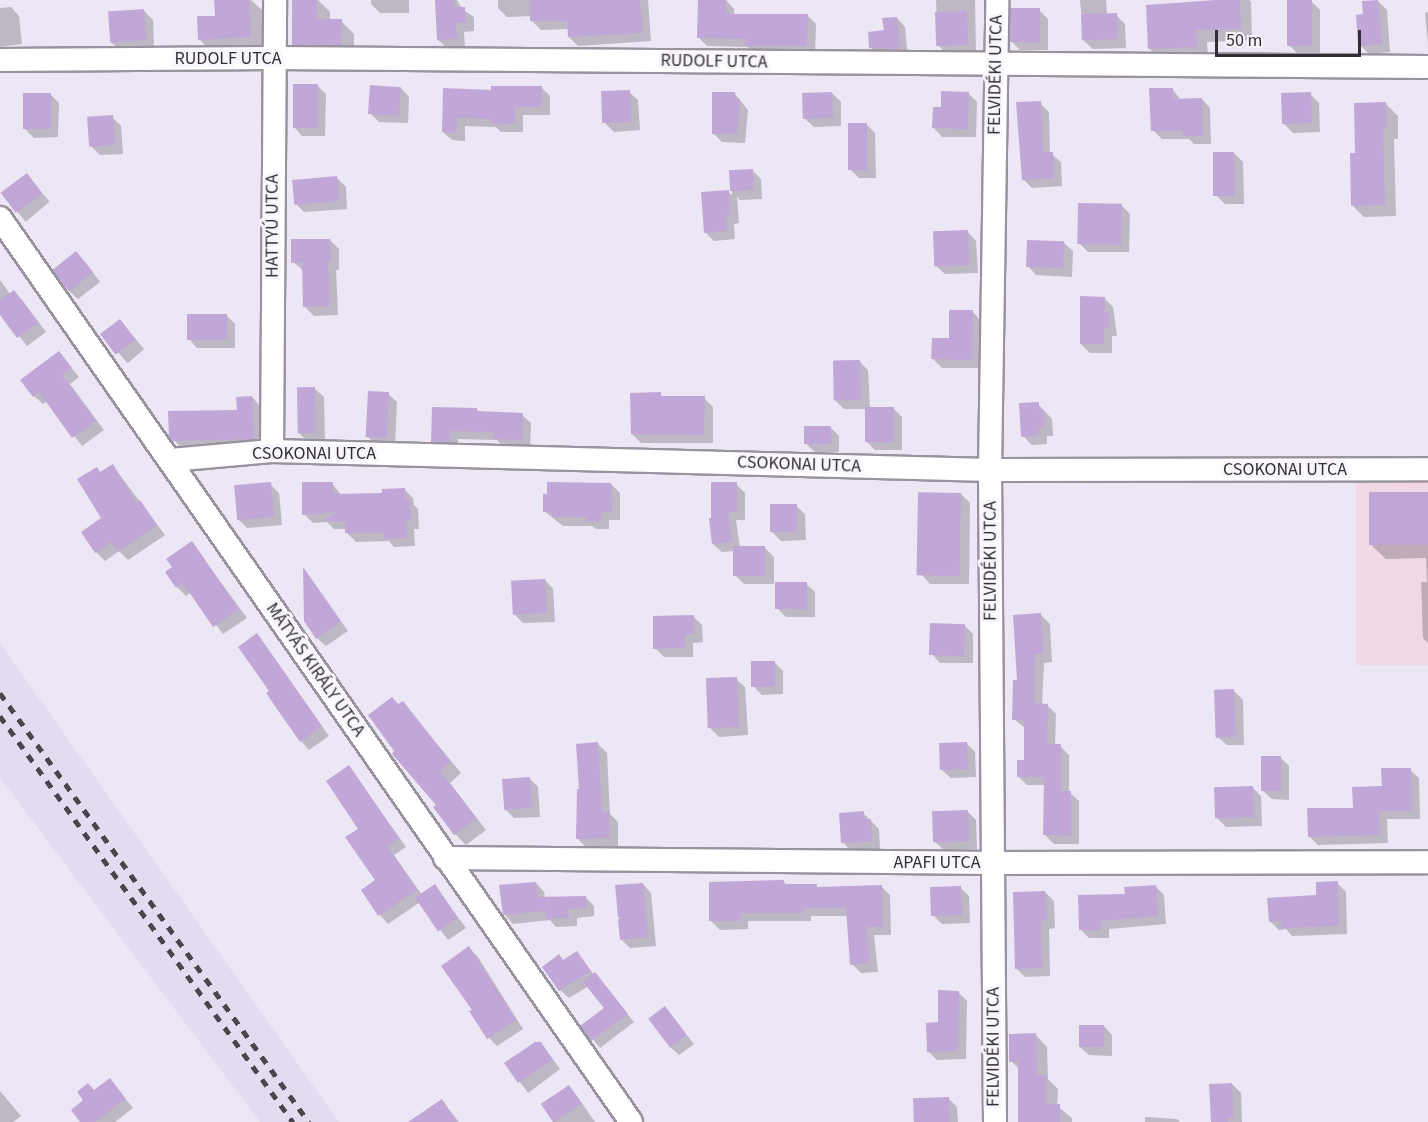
<!DOCTYPE html>
<html>
<head>
<meta charset="utf-8">
<style>
	body { margin:0 }
	#map { position:relative; width:1428px; height:1122px; overflow:hidden; background:#ede6f4; font-family:"Source Sans 3",sans-serif }
	div>[style] { position:absolute }
	.built>* { inset:0; background:#e5dbf0 }
	.education>* { inset:0; background:#f0d8e4; transform-origin:0 0 }
	.shadow>* { inset:0; background:#0003; transform-origin:0 0 }
	.building>* { inset:0; background:#c0a7d7; transform-origin:0 0 }
	.roads { filter:drop-shadow(2px 0 #99929f) drop-shadow(-2px 0 #99929f) drop-shadow(0 2px #99929f) drop-shadow(0 -2px #99929f) }
	.minor>* { height:22px; margin:-11px; padding:0 11px; transform-origin:11px; border-radius:11px; background:#fff }
	.rail>* { height:4.5px; margin-top:-2.25px; transform-origin:0; background:repeating-linear-gradient(90deg,#49454b 0 8px,transparent 0 16px) }
	span { translate:-50% -50%; white-space:nowrap; text-align:center; line-height:1.15; -webkit-text-stroke:6px #f9f5fd; paint-order:stroke }
	.street-label { font-size:18px; color:#322f34 }
	.scale { position:absolute; left:1215px; top:30px; width:146px; height:27px; box-sizing:border-box; border:3px solid #322f34; border-top:0; padding-left:8px; font-size:18px; line-height:21px; white-space:nowrap; color:#322f34; -webkit-text-stroke:4px #f9f5fd; paint-order:stroke }
</style>
</head>
<body>
<div id="map">
	<div class="built">
		<div style="clip-path:polygon(0 643px,196px 920px,339px 1122px,260px 1122px,0 778px)"></div>
	</div>
	<div class="education">
		<div style="left:1428px;top:480px;width:185px;height:72px;rotate:90deg"></div>
	</div>
	<div class="shadow">
		<div style="clip-path:polygon(216px 0,251px 0,262px 10px,264px 50px,213px 53px,200px 40px,217px 17px)"></div>
		<div style="clip-path:polygon(293px 0,318px 0,330px 12px,330px 21px,341px 21px,354px 34px,354px 58px,307px 58px,294px 44px)"></div>
		<div style="clip-path:polygon(371px 0,409px 0,409px 13px,380px 13px,371px 4px)"></div>
		<div style="clip-path:polygon(436px 0,457px 0,462px 9px,474px 17px,474px 31px,464px 32px,465px 48px,447px 48px,438px 40px)"></div>
		<div style="clip-path:polygon(498px 0,648px 0,651px 41px,578px 46px,569px 37px,569px 29px,541px 30px,532px 21px,532px 16px,507px 17px,498px 8px)"></div>
		<div style="clip-path:polygon(700px 0,726px 0,734px 9px,734px 16px,807px 15px,816px 24px,815px 55px,756px 55px,748px 47px,707px 46px,699px 38px)"></div>
		<div style="clip-path:polygon(936px 0,975px 0,976px 52px,946px 53px,938px 45px)"></div>
		<div style="clip-path:polygon(1080px 0,1106px 0,1107px 15px,1116px 15px,1125px 24px,1126px 48px,1093px 49px,1084px 41px)"></div>
		<div style="clip-path:polygon(1218px 0,1249px 0,1251px 2px,1252px 40px,1207px 42px,1208px 58px,1161px 60px,1149px 48px)"></div>
		<div style="clip-path:polygon(1311px 1px,1320px 10px,1320px 54px,1298px 54px,1289px 45px)"></div>
		<div style="clip-path:polygon(1378px 1px,1387px 10px,1390px 52px,1369px 54px,1360px 45px,1364px 15px)"></div>
		<div style="clip-path:polygon(11px 7px,19px 16px,22px 44px,0 47px,0 8px)"></div>
		<div style="clip-path:polygon(1039px 10px,1048px 19px,1048px 50px,1020px 50px,1011px 41px)"></div>
		<div style="clip-path:polygon(144px 11px,153px 20px,154px 49px,120px 50px,111px 42px)"></div>
		<div style="clip-path:polygon(1428px 12px,1428px 44px,1425px 13px)"></div>
		<div style="clip-path:polygon(897px 18px,905px 27px,908px 58px,880px 57px,871px 48px)"></div>
		<div style="clip-path:polygon(317px 85px,326px 94px,325px 136px,302px 136px,294px 127px)"></div>
		<div style="clip-path:polygon(541px 87px,550px 96px,550px 115px,523px 115px,523px 132px,501px 132px,496px 127px,465px 126px,465px 141px,452px 140px,443px 132px,445px 90px,492px 92px)"></div>
		<div style="clip-path:polygon(401px 88px,409px 97px,408px 123px,379px 122px,370px 113px)"></div>
		<div style="clip-path:polygon(1173px 90px,1181px 100px,1202px 99px,1210px 108px,1211px 144px,1194px 144px,1189px 139px,1162px 139px,1153px 130px)"></div>
		<div style="clip-path:polygon(629px 92px,638px 100px,640px 130px,614px 132px,605px 123px)"></div>
		<div style="clip-path:polygon(832px 93px,841px 102px,841px 126px,814px 127px,805px 119px)"></div>
		<div style="clip-path:polygon(968px 93px,977px 102px,976px 137px,942px 137px,934px 128px,942px 109px)"></div>
		<div style="clip-path:polygon(50px 94px,59px 103px,58px 137px,34px 138px,25px 129px)"></div>
		<div style="clip-path:polygon(735px 94px,748px 110px,745px 143px,722px 142px,714px 134px)"></div>
		<div style="clip-path:polygon(1310px 94px,1319px 103px,1320px 132px,1293px 133px,1284px 124px)"></div>
		<div style="clip-path:polygon(1040px 103px,1049px 112px,1050px 153px,1061px 162px,1062px 186px,1032px 188px,1023px 179px)"></div>
		<div style="clip-path:polygon(1386px 104px,1398px 116px,1398px 139px,1394px 139px,1396px 216px,1364px 217px,1352px 205px,1357px 155px)"></div>
		<div style="clip-path:polygon(112px 117px,121px 126px,123px 154px,100px 155px,91px 146px)"></div>
		<div style="clip-path:polygon(866px 124px,875px 133px,876px 178px,859px 178px,850px 169px)"></div>
		<div style="clip-path:polygon(1234px 153px,1243px 162px,1244px 204px,1225px 204px,1216px 195px)"></div>
		<div style="clip-path:polygon(752px 170px,761px 179px,762px 199px,740px 200px,737px 196px,739px 223px,734px 224px,735px 239px,714px 241px,705px 232px,728px 192px,732px 195px,731px 171px)"></div>
		<div style="left:27px;top:175px;width:35px;height:31px;rotate:50deg"></div>
		<div style="clip-path:polygon(337px 178px,346px 187px,347px 209px,304px 212px,295px 203px)"></div>
		<div style="clip-path:polygon(1121px 205px,1130px 214px,1129px 252px,1088px 252px,1079px 243px)"></div>
		<div style="clip-path:polygon(968px 232px,976px 241px,978px 273px,945px 274px,936px 266px)"></div>
		<div style="clip-path:polygon(330px 240px,339px 249px,339px 270px,336px 270px,338px 315px,314px 316px,305px 307px,304px 271px,293px 262px)"></div>
		<div style="clip-path:polygon(1064px 243px,1073px 251px,1072px 277px,1036px 275px,1028px 266px)"></div>
		<div style="clip-path:polygon(85px 262px,100px 282px,78px 299px,69px 291px)"></div>
		<div style="clip-path:polygon(0 280px,10px 294px,14px 292px,23px 301px,46px 332px,27px 346px,0 312px)"></div>
		<div style="clip-path:polygon(1104px 298px,1113px 307px,1117px 336px,1112px 336px,1112px 353px,1090px 353px,1081px 344px)"></div>
		<div style="clip-path:polygon(973px 312px,981px 321px,981px 368px,942px 368px,933px 359px)"></div>
		<div style="clip-path:polygon(226px 315px,235px 324px,235px 348px,197px 348px,189px 339px)"></div>
		<div style="left:120px;top:321px;width:37px;height:22px;rotate:49deg"></div>
		<div style="clip-path:polygon(59px 353px,79px 377px,70px 384px,104px 430px,82px 446px,48px 401px,43px 404px,34px 396px)"></div>
		<div style="clip-path:polygon(859px 361px,868px 370px,870px 408px,894px 409px,902px 417px,902px 450px,875px 450px,866px 441px,866px 409px,844px 409px,836px 401px)"></div>
		<div style="clip-path:polygon(315px 389px,324px 397px,325px 441px,308px 442px,299px 433px)"></div>
		<div style="clip-path:polygon(388px 394px,397px 402px,395px 446px,376px 445px,367px 436px)"></div>
		<div style="clip-path:polygon(660px 394px,664px 398px,704px 398px,713px 407px,713px 443px,641px 443px,632px 434px)"></div>
		<div style="clip-path:polygon(252px 397px,260px 406px,262px 447px,183px 450px,174px 440px,238px 411px)"></div>
		<div style="clip-path:polygon(1038px 404px,1052px 419px,1053px 436px,1047px 436px,1047px 444px,1032px 445px,1023px 436px)"></div>
		<div style="clip-path:polygon(476px 409px,480px 413px,522px 415px,531px 423px,530px 448px,504px 447px,497px 440px,458px 439px,458px 450px,442px 450px,433px 441px)"></div>
		<div style="clip-path:polygon(830px 427px,839px 436px,839px 452px,815px 452px,806px 444px)"></div>
		<div style="clip-path:polygon(113px 466px,165px 535px,128px 560px,119px 551px,105px 561px,96px 552px,103px 519px,101px 473px)"></div>
		<div style="clip-path:polygon(332px 483px,341px 495px,384px 494px,404px 489px,413px 498px,414px 505px,418px 509px,419px 529px,414px 529px,415px 546px,394px 547px,389px 541px,356px 542px,347px 533px,347px 529px,334px 529px,327px 522px,313px 523px,304px 514px)"></div>
		<div style="clip-path:polygon(270px 484px,279px 493px,282px 525px,247px 528px,238px 519px)"></div>
		<div style="clip-path:polygon(611px 484px,620px 493px,620px 520px,609px 520px,609px 529px,596px 529px,592px 526px,563px 526px,544px 511px)"></div>
		<div style="clip-path:polygon(736px 484px,745px 493px,745px 520px,736px 520px,740px 548px,765px 548px,774px 557px,774px 584px,744px 584px,735px 575px,735px 551px,722px 552px,713px 544px)"></div>
		<div style="clip-path:polygon(961px 494px,970px 503px,969px 584px,930px 584px,922px 575px)"></div>
		<div style="clip-path:polygon(1428px 494px,1428px 643px,1423px 638px,1421px 582px,1427px 582px,1426px 558px,1386px 559px,1372px 546px)"></div>
		<div style="clip-path:polygon(796px 506px,805px 514px,806px 540px,781px 541px,772px 532px)"></div>
		<div style="clip-path:polygon(192px 543px,247px 618px,223px 634px,191px 592px,186px 596px,177px 587px,174px 568px)"></div>
		<div style="clip-path:polygon(305px 571px,348px 631px,326px 646px,317px 638px)"></div>
		<div style="clip-path:polygon(545px 580px,553px 589px,555px 622px,523px 623px,514px 614px)"></div>
		<div style="clip-path:polygon(806px 584px,815px 592px,815px 617px,786px 617px,777px 608px)"></div>
		<div style="clip-path:polygon(1041px 615px,1050px 624px,1052px 662px,1044px 663px,1042px 705px,1047px 705px,1056px 714px,1055px 746px,1060px 746px,1069px 755px,1069px 792px,1079px 801px,1079px 844px,1054px 844px,1045px 835px,1046px 785px,1027px 785px,1018px 776px,1026px 761px,1025px 728px,1014px 719px,1019px 681px)"></div>
		<div style="clip-path:polygon(693px 616px,702px 625px,703px 642px,693px 643px,693px 657px,664px 657px,655px 648px)"></div>
		<div style="clip-path:polygon(964px 625px,973px 634px,973px 663px,940px 663px,932px 654px)"></div>
		<div style="clip-path:polygon(257px 635px,329px 736px,309px 750px,301px 741px,271px 691px)"></div>
		<div style="clip-path:polygon(774px 662px,783px 671px,783px 694px,762px 695px,753px 686px)"></div>
		<div style="clip-path:polygon(736px 679px,745px 687px,748px 735px,719px 737px,710px 728px)"></div>
		<div style="clip-path:polygon(1234px 691px,1243px 700px,1244px 745px,1227px 745px,1218px 737px)"></div>
		<div style="clip-path:polygon(403px 703px,461px 773px,450px 783px,486px 830px,466px 845px,455px 834px,398px 706px)"></div>
		<div style="clip-path:polygon(966px 743px,975px 752px,976px 777px,951px 778px,942px 770px)"></div>
		<div style="clip-path:polygon(598px 744px,607px 753px,610px 814px,618px 822px,618px 846px,586px 847px,577px 838px)"></div>
		<div style="clip-path:polygon(1280px 757px,1289px 766px,1289px 800px,1272px 799px,1263px 791px)"></div>
		<div style="clip-path:polygon(349px 767px,406px 847px,394px 855px,422px 895px,435px 886px,466px 928px,448px 940px,420px 902px,388px 924px,380px 915px,377px 880px)"></div>
		<div style="clip-path:polygon(1410px 770px,1419px 778px,1420px 819px,1387px 819px,1388px 843px,1318px 845px,1309px 836px,1355px 809px)"></div>
		<div style="clip-path:polygon(529px 778px,538px 787px,540px 817px,514px 818px,505px 809px)"></div>
		<div style="clip-path:polygon(1252px 787px,1261px 796px,1262px 826px,1226px 827px,1217px 818px)"></div>
		<div style="clip-path:polygon(967px 811px,976px 820px,977px 849px,944px 850px,935px 842px)"></div>
		<div style="clip-path:polygon(863px 813px,879px 829px,880px 849px,851px 851px,843px 842px)"></div>
		<div style="clip-path:polygon(784px 882px,788px 886px,848px 889px,881px 886px,890px 895px,891px 935px,874px 935px,878px 972px,861px 973px,852px 964px,848px 916px,811px 916px,811px 921px,748px 921px,748px 929px,720px 930px,711px 921px)"></div>
		<div style="clip-path:polygon(536px 883px,544px 892px,545px 898px,585px 897px,594px 906px,594px 916px,577px 918px,577px 926px,556px 927px,550px 920px,513px 924px,505px 915px)"></div>
		<div style="clip-path:polygon(1337px 883px,1346px 892px,1347px 934px,1292px 936px,1286px 929px,1279px 930px,1270px 921px)"></div>
		<div style="clip-path:polygon(643px 884px,651px 893px,656px 946px,630px 948px,621px 939px,619px 917px)"></div>
		<div style="clip-path:polygon(1155px 886px,1164px 895px,1166px 924px,1109px 929px,1109px 938px,1089px 938px,1080px 929px,1127px 895px)"></div>
		<div style="clip-path:polygon(960px 887px,969px 896px,970px 923px,942px 924px,933px 915px)"></div>
		<div style="clip-path:polygon(1045px 892px,1054px 901px,1055px 928px,1049px 929px,1050px 976px,1025px 977px,1016px 968px)"></div>
		<div style="clip-path:polygon(469px 948px,478px 957px,523px 1029px,497px 1046px,489px 1038px,474px 1010px)"></div>
		<div style="clip-path:polygon(576px 953px,634px 1022px,600px 1048px,582px 1026px,606px 1008px,589px 986px,569px 998px,560px 990px,564px 962px)"></div>
		<div style="clip-path:polygon(958px 992px,967px 1001px,966px 1059px,937px 1060px,928px 1051px,939px 1024px)"></div>
		<div style="clip-path:polygon(665px 1008px,694px 1044px,679px 1055px,670px 1047px)"></div>
		<div style="clip-path:polygon(1104px 1026px,1112px 1035px,1112px 1056px,1089px 1055px,1080px 1047px)"></div>
		<div style="clip-path:polygon(1035px 1034px,1047px 1047px,1048px 1079px,1058px 1089px,1057px 1106px,1072px 1118px,1072px 1122px,1019px 1122px,1020px 1070px,1011px 1061px)"></div>
		<div style="left:539px;top:1041px;width:35px;height:40px;rotate:53deg"></div>
		<div style="clip-path:polygon(110px 1080px,133px 1108px,115px 1122px,81px 1122px)"></div>
		<div style="clip-path:polygon(1232px 1084px,1241px 1093px,1242px 1122px,1212px 1122px)"></div>
		<div style="clip-path:polygon(569px 1087px,577px 1096px,595px 1122px,554px 1122px,543px 1105px)"></div>
		<div style="clip-path:polygon(0 1091px,21px 1116px,13px 1122px,0 1122px)"></div>
		<div style="clip-path:polygon(948px 1098px,957px 1107px,958px 1122px,916px 1122px)"></div>
		<div style="clip-path:polygon(442px 1101px,459px 1122px,415px 1122px)"></div>
		<div style="clip-path:polygon(1145px 1117px,1177px 1119px,1180px 1122px,1145px 1122px)"></div>
	</div>
	<div class="building">
		<div style="clip-path:polygon(214px 0,249px 0,251px 37px,198px 40px,197px 16px,215px 16px)"></div>
		<div style="clip-path:polygon(292px 0,317px 0,317px 19px,342px 19px,341px 45px,292px 45px)"></div>
		<div style="clip-path:polygon(435px 0,454px 0,454px 7px,465px 7px,466px 23px,456px 23px,457px 39px,437px 40px)"></div>
		<div style="clip-path:polygon(530px 0,640px 0,643px 33px,568px 37px,567px 21px,530px 21px)"></div>
		<div style="clip-path:polygon(698px 0,726px 0,726px 14px,808px 14px,807px 46px,745px 46px,745px 39px,697px 38px)"></div>
		<div style="clip-path:polygon(1216px 0,1240px 0,1241px 29px,1196px 30px,1197px 47px,1148px 49px,1146px 5px)"></div>
		<div style="left:1287px;top:0;width:25px;height:46px"></div>
		<div style="clip-path:polygon(1378px 0,1382px 44px,1358px 46px,1356px 15px,1363px 14px,1362px 1px)"></div>
		<div style="left:1040px;top:8px;width:34px;height:30px;rotate:90deg"></div>
		<div style="left:144px;top:9px;width:31px;height:36px;rotate:86deg"></div>
		<div style="left:967px;top:11px;width:34px;height:32px;rotate:88deg"></div>
		<div style="left:1117px;top:13px;width:26px;height:36px;rotate:88deg"></div>
		<div style="clip-path:polygon(897px 17px,900px 49px,869px 48px,868px 32px,884px 30px,882px 18px)"></div>
		<div style="left:293px;top:84px;width:25px;height:44px"></div>
		<div style="left:370px;top:85px;width:31px;height:29px;rotate:4deg"></div>
		<div style="clip-path:polygon(491px 86px,542px 86px,542px 107px,515px 107px,515px 124px,491px 124px,491px 119px,457px 118px,456px 133px,442px 132px,443px 88px,491px 90px)"></div>
		<div style="clip-path:polygon(1149px 88px,1173px 88px,1173px 99px,1202px 98px,1203px 136px,1183px 136px,1183px 131px,1151px 131px)"></div>
		<div style="left:630px;top:90px;width:32px;height:29px;rotate:88deg"></div>
		<div style="clip-path:polygon(941px 91px,969px 92px,968px 129px,932px 128px,933px 107px,941px 107px)"></div>
		<div style="clip-path:polygon(712px 92px,735px 92px,736px 99px,740px 99px,737px 134px,712px 134px)"></div>
		<div style="left:832px;top:92px;width:26px;height:30px;rotate:88deg"></div>
		<div style="left:1311px;top:92px;width:31px;height:30px;rotate:88deg"></div>
		<div style="left:23px;top:93px;width:28px;height:36px"></div>
		<div style="clip-path:polygon(1041px 101px,1043px 152px,1053px 152px,1054px 178px,1022px 180px,1016px 102px)"></div>
		<div style="clip-path:polygon(1386px 102px,1387px 127px,1383px 128px,1385px 205px,1351px 206px,1350px 153px,1355px 153px,1354px 103px)"></div>
		<div style="left:113px;top:115px;width:30px;height:26px;rotate:86deg"></div>
		<div style="left:848px;top:123px;width:19px;height:47px"></div>
		<div style="left:1213px;top:152px;width:21px;height:44px"></div>
		<div style="left:753px;top:169px;width:21px;height:24px;rotate:87deg"></div>
		<div style="left:27px;top:173px;width:25px;height:33px;rotate:53deg"></div>
		<div style="left:337px;top:176px;width:25px;height:45px;rotate:85deg"></div>
		<div style="clip-path:polygon(729px 190px,730px 215px,726px 215px,727px 231px,704px 233px,701px 192px)"></div>
		<div style="left:1078px;top:203px;width:44px;height:41px;rotate:1deg"></div>
		<div style="left:968px;top:230px;width:35px;height:35px;rotate:88deg"></div>
		<div style="clip-path:polygon(291px 239px,330px 239px,331px 262px,328px 262px,330px 306px,303px 307px,302px 262px,291px 263px)"></div>
		<div style="left:1027px;top:240px;width:37px;height:27px;rotate:2deg"></div>
		<div style="left:76px;top:251px;width:27px;height:31px;rotate:51deg"></div>
		<div style="clip-path:polygon(14px 290px,38px 323px,17px 338px,0 315px,0 300px)"></div>
		<div style="clip-path:polygon(1080px 296px,1105px 297px,1105px 312px,1109px 312px,1109px 328px,1104px 328px,1104px 344px,1080px 344px)"></div>
		<div style="clip-path:polygon(949px 310px,973px 310px,972px 360px,931px 359px,932px 338px,949px 338px)"></div>
		<div style="left:187px;top:314px;width:40px;height:26px"></div>
		<div style="left:120px;top:319px;width:26px;height:25px;rotate:53deg"></div>
		<div style="clip-path:polygon(59px 351px,72px 368px,62px 375px,96px 421px,72px 438px,39px 392px,33px 397px,20px 380px)"></div>
		<div style="left:860px;top:360px;width:40px;height:27px;rotate:89deg"></div>
		<div style="left:315px;top:387px;width:46px;height:18px;rotate:89deg"></div>
		<div style="left:368px;top:391px;width:21px;height:46px;rotate:3deg"></div>
		<div style="clip-path:polygon(661px 392px,661px 396px,705px 396px,704px 435px,631px 434px,630px 393px)"></div>
		<div style="clip-path:polygon(252px 396px,254px 439px,172px 441px,169px 437px,168px 411px,237px 410px,236px 397px)"></div>
		<div style="clip-path:polygon(1039px 402px,1039px 409px,1043px 409px,1045px 427px,1039px 428px,1039px 435px,1021px 437px,1019px 403px)"></div>
		<div style="clip-path:polygon(432px 407px,477px 408px,477px 411px,523px 413px,522px 440px,494px 439px,494px 432px,450px 431px,449px 442px,431px 442px)"></div>
		<div style="left:865px;top:407px;width:29px;height:35px"></div>
		<div style="left:804px;top:426px;width:27px;height:18px"></div>
		<div style="clip-path:polygon(113px 464px,136px 503px,140px 500px,157px 525px,118px 552px,111px 542px,95px 553px,81px 532px,101px 518px,77px 479px,97px 467px,100px 472px)"></div>
		<div style="left:271px;top:482px;width:35px;height:37px;rotate:85deg"></div>
		<div style="clip-path:polygon(302px 482px,333px 482px,333px 494px,382px 493px,382px 489px,405px 488px,406px 499px,410px 499px,411px 520px,406px 520px,407px 538px,384px 539px,384px 533px,345px 533px,345px 521px,324px 521px,336px 512px,302px 515px)"></div>
		<div style="clip-path:polygon(547px 482px,611px 483px,612px 512px,601px 512px,601px 521px,586px 521px,586px 517px,552px 517px,552px 512px,543px 512px,543px 494px,547px 494px)"></div>
		<div style="clip-path:polygon(711px 482px,737px 482px,737px 512px,728px 512px,732px 542px,712px 544px,709px 518px,711px 518px)"></div>
		<div style="left:1428px;top:492px;width:53px;height:59px;rotate:90deg"></div>
		<div style="left:961px;top:493px;width:83px;height:43px;rotate:91deg"></div>
		<div style="left:797px;top:504px;width:28px;height:27px;rotate:90deg"></div>
		<div style="clip-path:polygon(192px 541px,239px 609px,213px 627px,183px 583px,176px 588px,165px 572px,172px 567px,166px 559px)"></div>
		<div style="left:765px;top:546px;width:30px;height:32px;rotate:90deg"></div>
		<div style="clip-path:polygon(303px 567px,341px 621px,316px 639px,304px 621px)"></div>
		<div style="left:545px;top:579px;width:34px;height:34px;rotate:87deg"></div>
		<div style="left:807px;top:582px;width:27px;height:32px;rotate:90deg"></div>
		<div style="clip-path:polygon(1041px 613px,1043px 654px,1035px 654px,1034px 703px,1048px 704px,1047px 744px,1061px 744px,1061px 791px,1071px 791px,1071px 836px,1043px 835px,1044px 777px,1017px 777px,1017px 760px,1024px 760px,1024px 720px,1012px 720px,1013px 680px,1017px 680px,1013px 615px)"></div>
		<div style="clip-path:polygon(694px 615px,694px 634px,685px 634px,685px 648px,653px 649px,653px 616px)"></div>
		<div style="left:930px;top:623px;width:35px;height:32px;rotate:2deg"></div>
		<div style="clip-path:polygon(257px 633px,322px 726px,300px 742px,266px 693px,269px 691px,238px 647px)"></div>
		<div style="left:751px;top:661px;width:24px;height:26px"></div>
		<div style="left:737px;top:677px;width:50px;height:31px;rotate:88deg"></div>
		<div style="left:1234px;top:689px;width:48px;height:20px;rotate:88deg"></div>
		<div style="clip-path:polygon(392px 697px,398px 704px,403px 701px,451px 762px,440px 771px,476px 818px,454px 835px,433px 807px,436px 805px,392px 754px,394px 751px,368px 715px)"></div>
		<div style="clip-path:polygon(598px 742px,602px 812px,609px 811px,610px 838px,576px 839px,577px 789px,579px 789px,576px 744px)"></div>
		<div style="left:967px;top:742px;width:27px;height:28px;rotate:88deg"></div>
		<div style="left:1261px;top:756px;width:20px;height:35px"></div>
		<div style="clip-path:polygon(349px 765px,399px 838px,387px 846px,417px 890px,378px 916px,361px 890px,375px 880px,345px 837px,358px 829px,326px 781px)"></div>
		<div style="clip-path:polygon(1381px 768px,1411px 768px,1412px 811px,1379px 811px,1380px 835px,1308px 837px,1307px 808px,1353px 808px,1352px 787px,1382px 786px)"></div>
		<div style="left:530px;top:777px;width:31px;height:28px;rotate:86deg"></div>
		<div style="left:1253px;top:786px;width:31px;height:39px;rotate:88deg"></div>
		<div style="left:968px;top:810px;width:31px;height:36px;rotate:88deg"></div>
		<div style="clip-path:polygon(864px 811px,864px 819px,871px 819px,872px 841px,841px 843px,839px 813px)"></div>
		<div style="clip-path:polygon(784px 880px,784px 884px,817px 884px,817px 887px,882px 885px,883px 927px,866px 927px,870px 963px,850px 965px,846px 908px,803px 908px,803px 913px,740px 913px,740px 921px,709px 921px,709px 882px)"></div>
		<div style="clip-path:polygon(1338px 881px,1339px 926px,1282px 928px,1281px 921px,1269px 922px,1267px 898px,1316px 895px,1316px 882px)"></div>
		<div style="clip-path:polygon(536px 882px,538px 897px,586px 896px,586px 908px,568px 909px,569px 918px,546px 919px,546px 911px,503px 915px,499px 885px)"></div>
		<div style="clip-path:polygon(643px 883px,648px 937px,620px 940px,618px 920px,621px 917px,618px 917px,615px 885px)"></div>
		<div style="left:435px;top:884px;width:41px;height:24px;rotate:56deg"></div>
		<div style="clip-path:polygon(1156px 885px,1158px 916px,1101px 921px,1101px 930px,1079px 930px,1078px 895px,1125px 894px,1124px 887px)"></div>
		<div style="left:961px;top:886px;width:29px;height:31px;rotate:88deg"></div>
		<div style="clip-path:polygon(1045px 891px,1047px 920px,1041px 920px,1042px 968px,1015px 969px,1013px 892px)"></div>
		<div style="clip-path:polygon(469px 946px,516px 1020px,487px 1039px,469px 1011px,472px 1010px,441px 966px)"></div>
		<div style="clip-path:polygon(577px 951px,591px 971px,559px 991px,542px 967px,559px 954px,563px 960px)"></div>
		<div style="clip-path:polygon(595px 972px,628px 1014px,591px 1041px,580px 1026px,604px 1008px,583px 982px)"></div>
		<div style="clip-path:polygon(938px 990px,959px 991px,958px 1051px,927px 1052px,926px 1023px,938px 1022px)"></div>
		<div style="left:665px;top:1006px;width:36px;height:21px;rotate:53deg"></div>
		<div style="left:1079px;top:1025px;width:25px;height:22px"></div>
		<div style="clip-path:polygon(1036px 1033px,1037px 1075px,1046px 1075px,1046px 1104px,1060px 1104px,1060px 1122px,1018px 1122px,1018px 1061px,1009px 1062px,1009px 1034px)"></div>
		<div style="clip-path:polygon(535px 1042px,541px 1042px,553px 1060px,518px 1083px,504px 1063px)"></div>
		<div style="clip-path:polygon(110px 1078px,126px 1099px,95px 1122px,80px 1122px,71px 1110px,83px 1100px,77px 1092px,88px 1083px,94px 1090px)"></div>
		<div style="clip-path:polygon(1232px 1083px,1234px 1118px,1228px 1118px,1228px 1122px,1211px 1122px,1209px 1084px)"></div>
		<div style="left:569px;top:1085px;width:22px;height:34px;rotate:56deg"></div>
		<div style="left:949px;top:1097px;width:25px;height:36px;rotate:88deg"></div>
		<div style="clip-path:polygon(442px 1099px,457px 1122px,408px 1122px)"></div>
	</div>
	<div class="roads">
		<div class="minor">
			<div style="left:0;top:60px;width:274px;rotate:-0.4deg"></div>
			<div style="left:274px;top:58px;width:1154px;rotate:0.45deg"></div>
			<div style="left:0;top:218px;width:1102px;rotate:55.08deg"></div>
			<div style="left:272px;top:451px;width:451px;rotate:-89.6deg"></div>
			<div style="left:171px;top:460px;width:101px;rotate:-5.1deg"></div>
			<div style="left:272px;top:451px;width:718px;rotate:1.52deg"></div>
			<div style="left:990px;top:470px;width:438px;rotate:-0.1deg"></div>
			<div style="left:445px;top:858px;width:548px;rotate:0.52deg"></div>
			<div style="left:993px;top:863px;width:435px;rotate:-0.1deg"></div>
			<div style="left:995px;top:1122px;width:652px;rotate:-90.44deg"></div>
			<div style="left:990px;top:470px;width:470px;rotate:-89.1deg"></div>
		</div>
	</div>
	<div class="rail">
		<div style="left:0;top:693px;width:529px;rotate:54.24deg"></div>
		<div style="left:0;top:716px;width:501px;rotate:54.18deg"></div>
	</div>
	<div class="street-label">
		<span style="left:228px;top:59px">RUDOLF UTCA</span>
		<span style="left:714px;top:62px;rotate:1deg">RUDOLF UTCA</span>
		<span style="left:996px;top:75px;rotate:-89deg">FELVIDÉKI UTCA</span>
		<span style="left:273px;top:226px;rotate:-90deg">HATTYÚ UTCA</span>
		<span style="left:314px;top:454px">CSOKONAI UTCA</span>
		<span style="left:799px;top:465px;rotate:2deg">CSOKONAI UTCA</span>
		<span style="left:1285px;top:470px">CSOKONAI UTCA</span>
		<span style="left:991px;top:561px;rotate:-90deg">FELVIDÉKI UTCA</span>
		<span style="left:315px;top:670px;rotate:55deg">MÁTYÁS KIRÁLY UTCA</span>
		<span style="left:937px;top:863px">APAFI UTCA</span>
		<span style="left:994px;top:1047px;rotate:-90deg">FELVIDÉKI UTCA</span>
	</div>
	<div class="scale">50 m</div>
</div>
</body>
</html>
